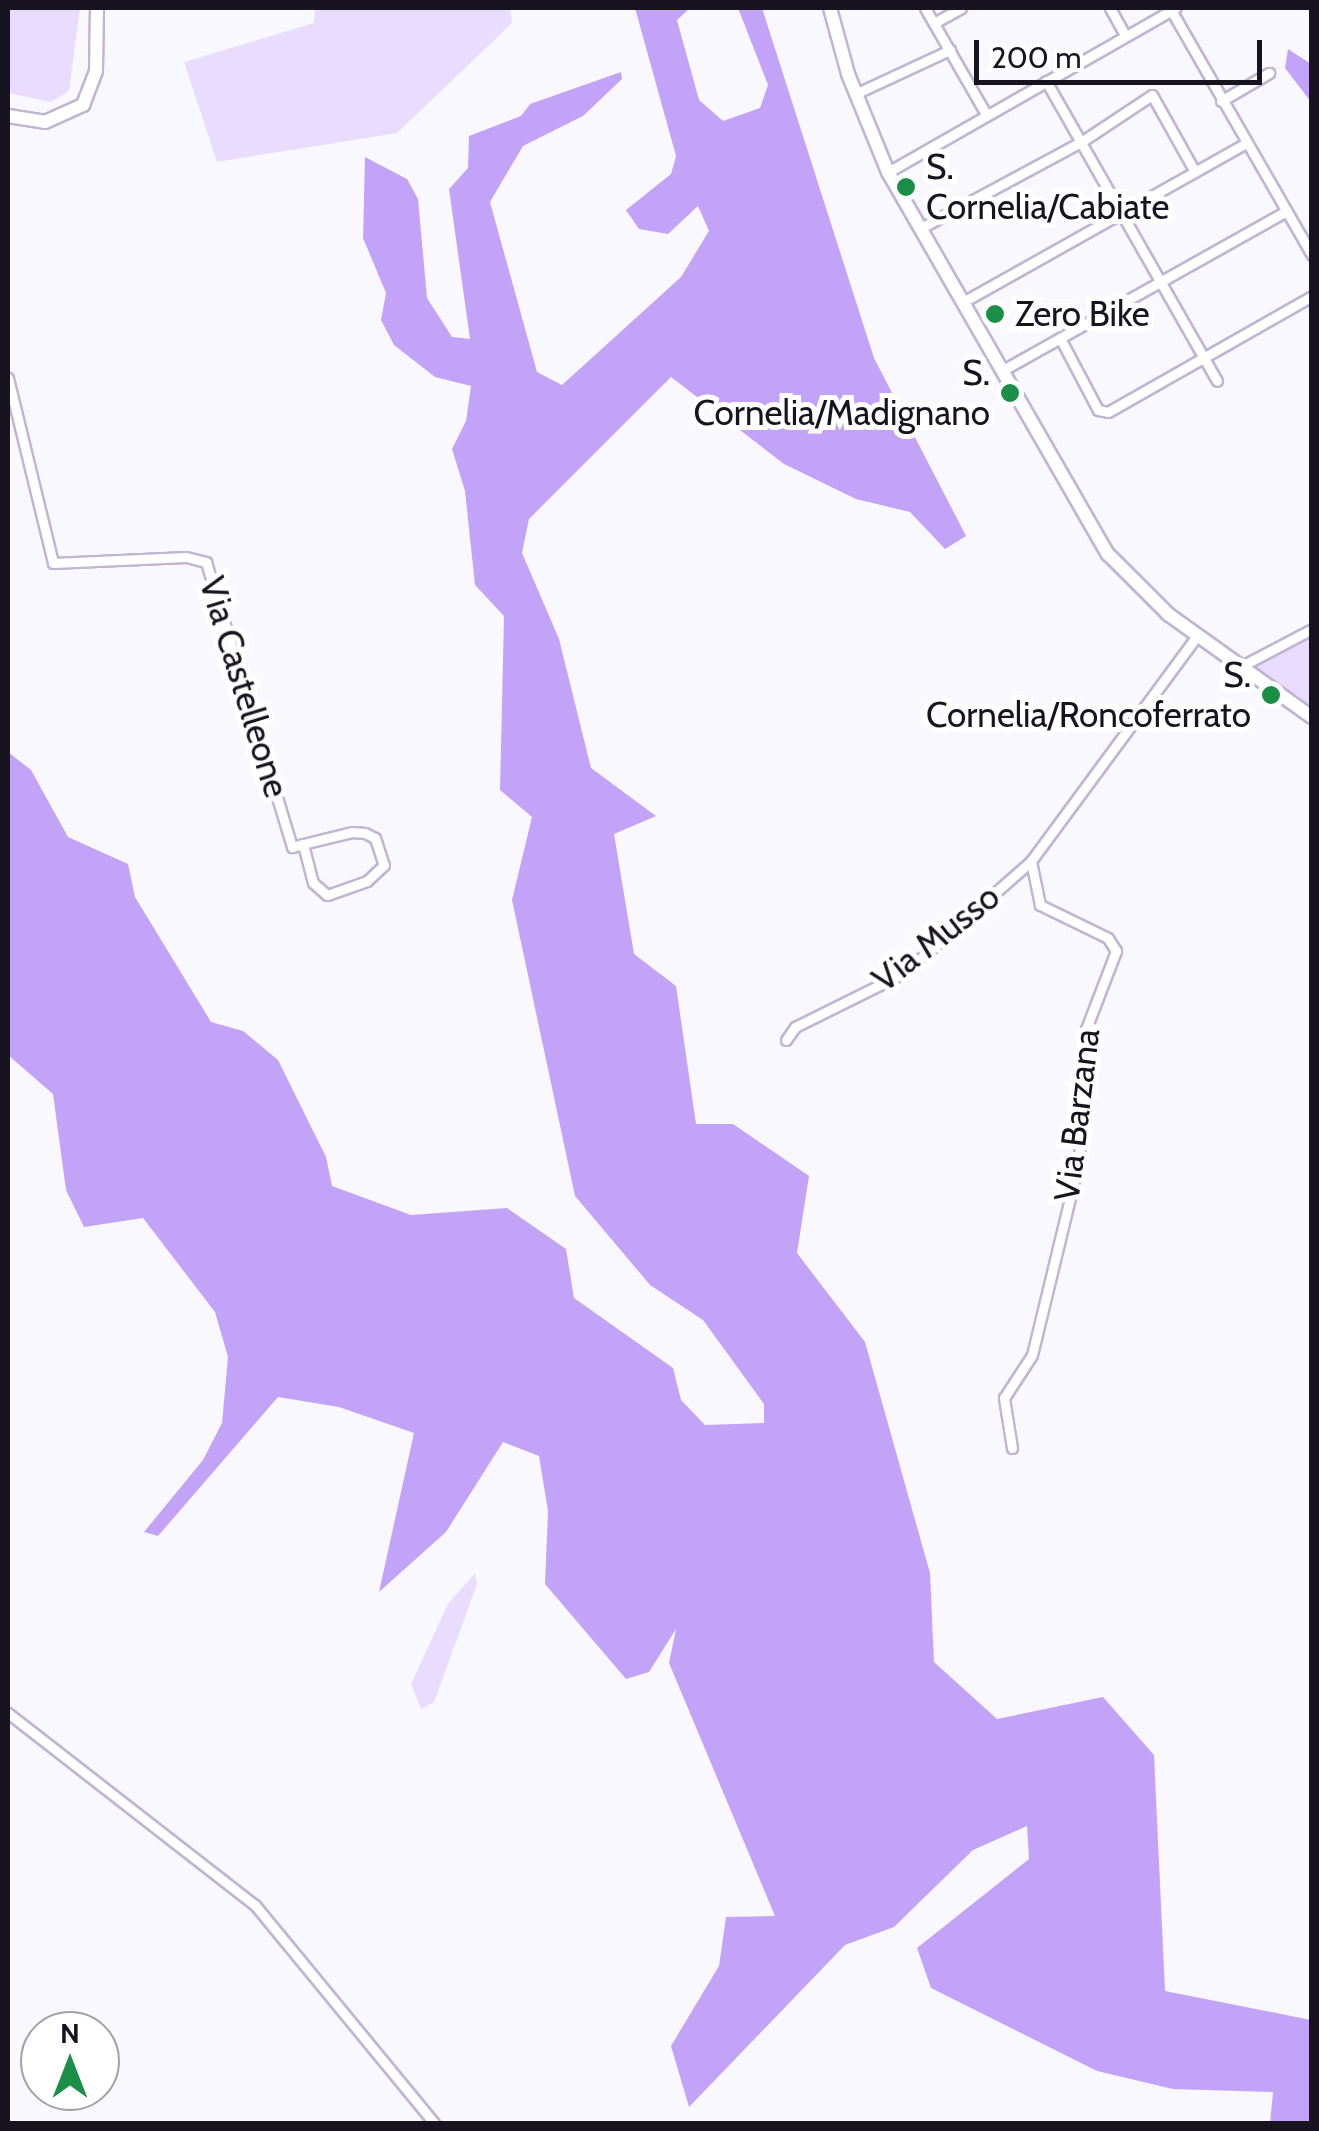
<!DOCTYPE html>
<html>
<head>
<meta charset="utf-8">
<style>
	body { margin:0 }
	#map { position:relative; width:1319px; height:2131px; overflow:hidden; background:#faf8ff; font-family:Cabin,sans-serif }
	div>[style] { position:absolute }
	.green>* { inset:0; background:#e8ddff }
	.forest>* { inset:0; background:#c3a3f8 }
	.roads { filter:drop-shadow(2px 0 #c0b6d4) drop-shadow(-2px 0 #c0b6d4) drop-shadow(0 2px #c0b6d4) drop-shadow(0 -2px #c0b6d4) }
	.street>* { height:9px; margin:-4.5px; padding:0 4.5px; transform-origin:4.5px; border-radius:4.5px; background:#fff }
	.secondary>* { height:12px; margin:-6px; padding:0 6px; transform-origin:6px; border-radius:6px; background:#fff }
	.dots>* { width:28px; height:28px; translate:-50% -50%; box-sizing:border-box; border:5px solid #fff; border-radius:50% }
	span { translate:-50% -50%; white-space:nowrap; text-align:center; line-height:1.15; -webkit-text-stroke:10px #fff; paint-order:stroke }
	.poi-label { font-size:35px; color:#18141f }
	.left { translate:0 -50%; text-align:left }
	.right { translate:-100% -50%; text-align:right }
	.street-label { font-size:35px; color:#18141f }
	.frame { position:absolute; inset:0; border:10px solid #18141f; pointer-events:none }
	.north { position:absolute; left:20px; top:2011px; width:100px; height:100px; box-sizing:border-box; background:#fff; border:2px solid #a3a1a5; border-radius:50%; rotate:0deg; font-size:28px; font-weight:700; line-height:40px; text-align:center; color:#18141f }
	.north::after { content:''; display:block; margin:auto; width:35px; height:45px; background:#1b8e48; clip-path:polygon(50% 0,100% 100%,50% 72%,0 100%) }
	.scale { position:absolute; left:974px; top:40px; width:288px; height:45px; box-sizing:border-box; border:5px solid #18141f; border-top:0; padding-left:12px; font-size:30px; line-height:35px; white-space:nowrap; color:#18141f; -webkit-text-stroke:8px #fff; paint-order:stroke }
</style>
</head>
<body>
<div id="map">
	<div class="green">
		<div style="clip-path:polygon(8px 8px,80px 8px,69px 91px,51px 102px,8px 93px)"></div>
		<div style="clip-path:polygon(315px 8px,510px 8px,512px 23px,397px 133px,217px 162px,184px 62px,314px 23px)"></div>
		<div style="clip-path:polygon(1311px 635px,1311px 708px,1253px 667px)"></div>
		<div style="clip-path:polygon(475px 1573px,477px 1584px,434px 1702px,421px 1709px,411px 1684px,448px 1604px)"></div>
	</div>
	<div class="forest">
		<div style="clip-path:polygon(635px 8px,690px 8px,677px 20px,699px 100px,723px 121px,760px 108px,768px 85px,738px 8px,762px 8px,874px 358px,966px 536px,945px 549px,910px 512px,856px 499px,784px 464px,671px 377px,529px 519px,522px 553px,559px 639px,591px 768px,656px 816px,614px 834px,634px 954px,676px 986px,696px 1124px,733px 1124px,809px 1176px,797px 1253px,865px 1342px,930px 1573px,934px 1662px,997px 1719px,1103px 1697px,1154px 1755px,1165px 1991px,1311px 2020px,1311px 2123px,1270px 2123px,1273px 2092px,1173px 2089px,1097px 2071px,931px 1988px,917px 1948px,1029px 1859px,1027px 1826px,973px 1850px,894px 1927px,845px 1945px,689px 2107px,671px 2046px,719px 1966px,726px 1917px,775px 1916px,669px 1663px,676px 1629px,649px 1672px,626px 1679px,545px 1584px,548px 1511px,539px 1456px,503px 1442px,446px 1532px,379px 1592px,414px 1433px,339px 1407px,278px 1397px,158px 1536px,144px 1532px,203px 1460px,222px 1423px,228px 1357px,215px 1312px,143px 1218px,84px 1227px,66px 1190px,53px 1094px,8px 1055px,8px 752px,31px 770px,68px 837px,128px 864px,135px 897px,211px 1022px,243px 1031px,278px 1060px,326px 1157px,332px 1186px,411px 1215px,507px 1208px,566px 1249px,574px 1298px,673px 1368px,681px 1400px,705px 1425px,764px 1423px,764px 1404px,703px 1320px,650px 1285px,575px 1196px,512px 900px,532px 817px,500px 790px,504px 616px,475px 585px,465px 491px,452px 449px,466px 421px,471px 386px,435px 377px,394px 345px,381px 320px,386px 293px,363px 238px,365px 157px,407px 179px,418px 199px,427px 298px,452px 337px,470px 339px,449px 189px,468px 168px,469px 136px,521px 116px,530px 104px,621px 72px,622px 79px,583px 116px,523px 146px,490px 202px,537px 372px,562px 385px,681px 277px,709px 231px,698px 206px,668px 234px,639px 229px,626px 210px,671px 174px,676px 156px)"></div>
		<div style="clip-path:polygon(1288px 49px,1311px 64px,1311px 102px,1285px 68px)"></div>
	</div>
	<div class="roads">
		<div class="street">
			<div style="left:925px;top:8px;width:122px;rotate:60.1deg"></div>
			<div style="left:1110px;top:8px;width:31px;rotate:61deg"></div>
			<div style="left:1171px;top:10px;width:283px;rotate:60.1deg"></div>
			<div style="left:934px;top:23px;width:31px;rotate:-29deg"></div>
			<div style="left:1046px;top:81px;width:345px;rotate:60.3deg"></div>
			<div style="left:855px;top:94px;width:105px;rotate:-24.9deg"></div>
			<div style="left:1221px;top:101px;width:56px;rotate:-30.3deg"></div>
			<div style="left:888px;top:172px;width:331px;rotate:-29.7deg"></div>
			<div style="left:921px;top:228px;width:182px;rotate:-28.3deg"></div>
			<div style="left:1081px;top:142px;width:85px;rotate:-33.5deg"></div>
			<div style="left:1152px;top:95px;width:88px;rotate:60.8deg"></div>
			<div style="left:963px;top:302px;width:323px;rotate:-29.3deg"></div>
			<div style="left:1060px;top:338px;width:81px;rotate:62.2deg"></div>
			<div style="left:1098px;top:410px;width:10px;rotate:11deg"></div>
			<div style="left:1108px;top:412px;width:235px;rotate:-29.6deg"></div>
			<div style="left:1003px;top:370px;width:325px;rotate:-29.3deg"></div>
			<div style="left:8px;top:378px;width:190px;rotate:76.3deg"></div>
			<div style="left:53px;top:563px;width:133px;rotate:-2.6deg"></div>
			<div style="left:186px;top:557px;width:21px;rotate:14deg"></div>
			<div style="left:206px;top:562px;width:298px;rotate:73.2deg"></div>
			<div style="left:292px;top:847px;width:11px;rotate:-15deg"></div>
			<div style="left:303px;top:844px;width:50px;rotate:-13.8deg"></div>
			<div style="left:352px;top:832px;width:13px;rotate:4deg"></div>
			<div style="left:365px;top:833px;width:11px;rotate:27deg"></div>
			<div style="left:375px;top:838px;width:28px;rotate:72deg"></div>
			<div style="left:384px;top:865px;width:23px;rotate:137deg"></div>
			<div style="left:367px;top:881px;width:42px;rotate:160.7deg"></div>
			<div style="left:327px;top:895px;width:18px;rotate:-139deg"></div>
			<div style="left:313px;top:883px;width:40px;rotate:-104.4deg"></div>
			<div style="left:1240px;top:667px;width:81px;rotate:-27.8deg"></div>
			<div style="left:786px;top:1040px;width:16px;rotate:-55deg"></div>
			<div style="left:795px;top:1027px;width:122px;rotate:-26.4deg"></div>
			<div style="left:904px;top:973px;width:169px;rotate:-41.4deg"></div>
			<div style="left:1012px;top:1448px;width:51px;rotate:-99.1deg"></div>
			<div style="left:1004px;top:1398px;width:51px;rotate:-56.9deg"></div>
			<div style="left:1032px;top:1355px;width:201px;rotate:-76.4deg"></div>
			<div style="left:1079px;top:1160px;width:131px;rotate:-86.9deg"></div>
			<div style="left:1086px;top:1029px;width:84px;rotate:-69deg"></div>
			<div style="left:1116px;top:951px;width:15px;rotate:-122deg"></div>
			<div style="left:1108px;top:938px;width:76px;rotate:-154.1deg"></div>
			<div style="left:1040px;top:905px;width:45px;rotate:-101.6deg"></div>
			<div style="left:1031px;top:861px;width:280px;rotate:-53.6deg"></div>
			<div style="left:8px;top:1713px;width:313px;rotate:37.9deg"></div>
			<div style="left:255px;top:1905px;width:283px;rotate:50.6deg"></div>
		</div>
		<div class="secondary">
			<div style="left:830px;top:8px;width:68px;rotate:74.7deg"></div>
			<div style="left:848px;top:74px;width:106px;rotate:67.8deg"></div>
			<div style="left:888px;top:172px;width:441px;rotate:60.1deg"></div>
			<div style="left:1108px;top:554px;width:85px;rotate:45deg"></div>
			<div style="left:1168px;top:614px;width:177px;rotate:35.6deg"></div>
			<div style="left:8px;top:116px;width:37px;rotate:9deg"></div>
			<div style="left:45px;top:122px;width:42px;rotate:-24.1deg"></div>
			<div style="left:83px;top:105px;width:36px;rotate:-69deg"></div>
			<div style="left:96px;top:71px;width:63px;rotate:-89.1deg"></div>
		</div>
	</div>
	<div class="dots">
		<div style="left:906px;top:187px;background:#1b8e48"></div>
		<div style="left:995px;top:314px;background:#1b8e48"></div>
		<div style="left:1010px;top:393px;background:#1b8e48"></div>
		<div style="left:1271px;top:695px;background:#1b8e48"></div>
	</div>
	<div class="poi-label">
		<span class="left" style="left:926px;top:187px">S.<br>Cornelia/Cabiate</span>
		<span class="left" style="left:1015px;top:314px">Zero Bike</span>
		<span class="right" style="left:990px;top:393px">S.<br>Cornelia/Madignano</span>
		<span class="right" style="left:1251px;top:695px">S.<br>Cornelia/Roncoferrato</span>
	</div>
	<div class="street-label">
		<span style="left:244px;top:687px;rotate:73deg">Via Castelleone</span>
		<span style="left:936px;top:938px;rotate:-38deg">Via Musso</span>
		<span style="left:1077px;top:1115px;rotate:-83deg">Via Barzana</span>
	</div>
	<div class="frame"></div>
	<div class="north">N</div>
	<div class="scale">200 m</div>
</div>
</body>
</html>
